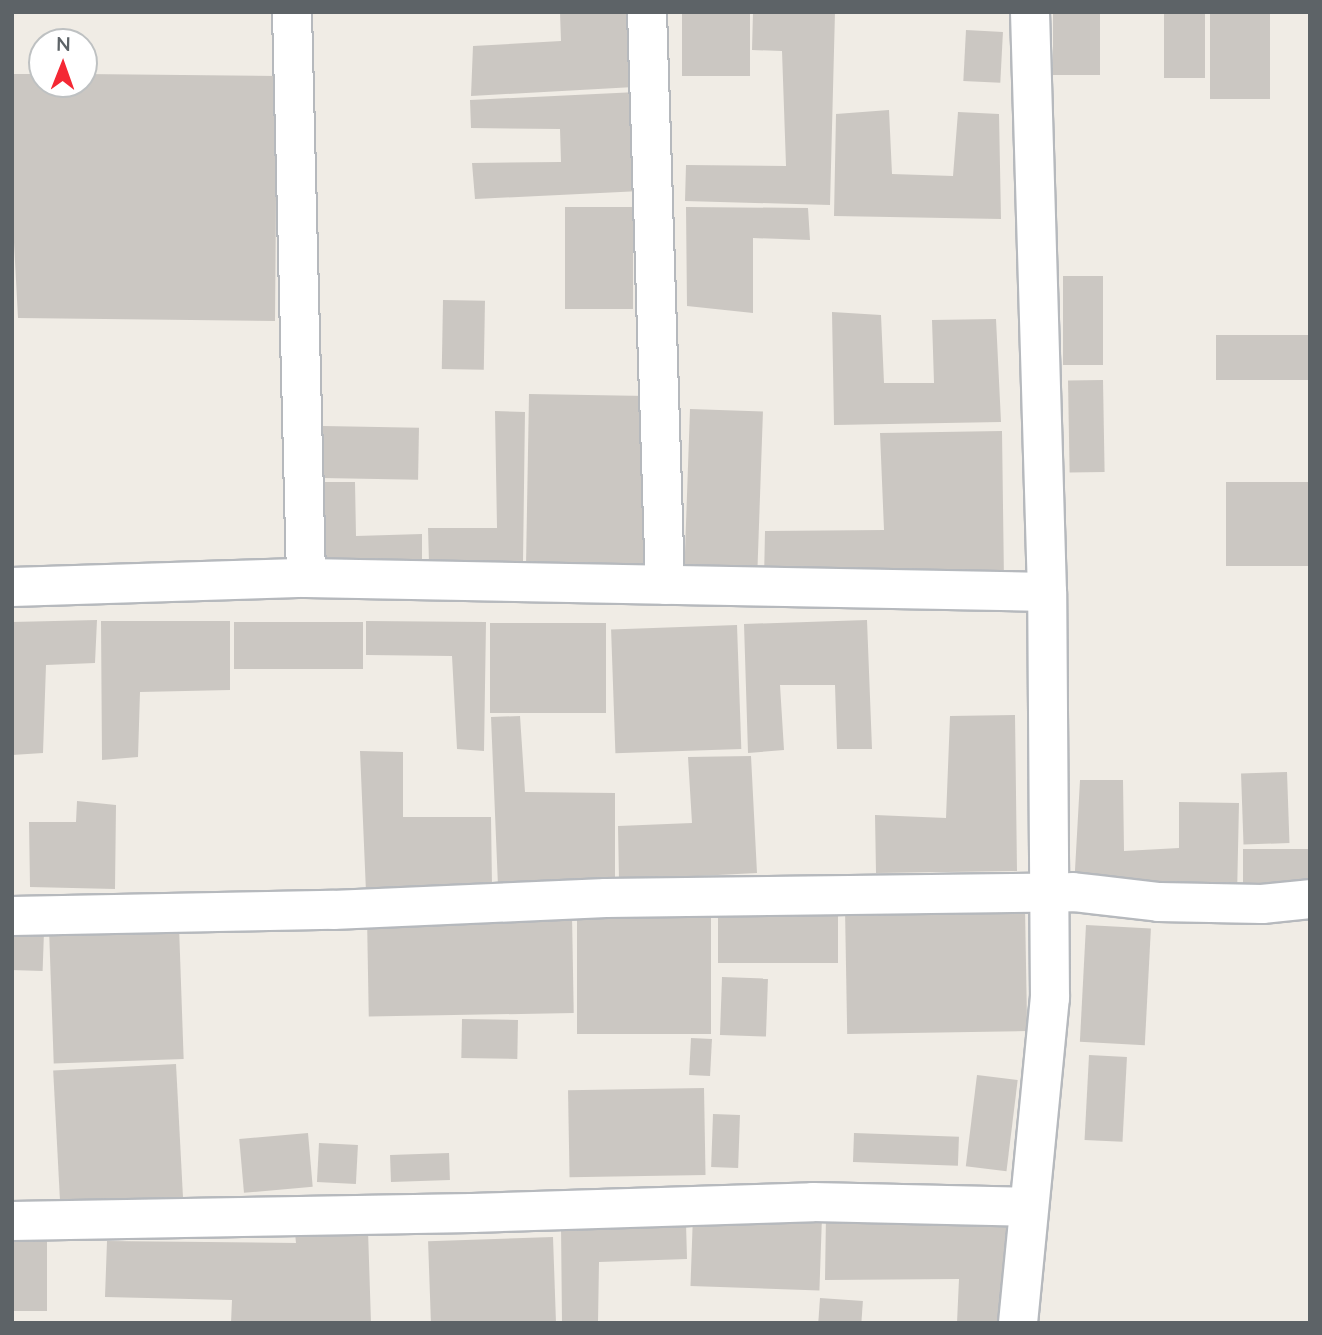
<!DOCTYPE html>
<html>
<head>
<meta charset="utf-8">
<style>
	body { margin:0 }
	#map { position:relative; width:1322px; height:1335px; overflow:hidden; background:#f0ece5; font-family:Lato,sans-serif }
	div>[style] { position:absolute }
	.building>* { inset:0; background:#cbc7c2; transform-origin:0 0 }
	.roads { filter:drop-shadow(2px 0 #b6b9bd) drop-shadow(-2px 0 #b6b9bd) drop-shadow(0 2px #b6b9bd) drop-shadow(0 -2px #b6b9bd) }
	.minor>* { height:38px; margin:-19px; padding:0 19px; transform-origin:19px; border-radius:19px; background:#fff }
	span { translate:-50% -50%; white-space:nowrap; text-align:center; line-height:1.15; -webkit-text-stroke:5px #fff; paint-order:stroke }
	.frame { position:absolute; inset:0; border:14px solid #5d6367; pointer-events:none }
	.north { position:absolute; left:28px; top:28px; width:70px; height:70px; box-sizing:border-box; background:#fff; border:2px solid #bec1c2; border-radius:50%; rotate:1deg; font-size:19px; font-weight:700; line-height:28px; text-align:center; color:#5d6367 }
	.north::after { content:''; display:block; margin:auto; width:24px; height:32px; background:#f42834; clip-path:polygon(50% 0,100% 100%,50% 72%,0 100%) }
</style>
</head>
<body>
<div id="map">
	<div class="building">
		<div style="clip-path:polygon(560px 12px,631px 12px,634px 87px,471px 96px,473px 46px,561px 41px)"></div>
		<div style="left:682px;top:12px;width:68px;height:64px"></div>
		<div style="clip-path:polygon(753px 12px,835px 12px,830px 205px,685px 201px,686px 165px,786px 166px,782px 51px,752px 50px)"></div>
		<div style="left:1053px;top:12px;width:47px;height:63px"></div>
		<div style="left:1164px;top:12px;width:41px;height:66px"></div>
		<div style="left:1210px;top:12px;width:60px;height:87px"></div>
		<div style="left:966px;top:30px;width:37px;height:51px;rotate:3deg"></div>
		<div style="clip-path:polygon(12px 74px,42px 74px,42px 84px,84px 84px,84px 74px,277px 76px,275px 321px,18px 318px,12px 205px)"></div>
		<div style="clip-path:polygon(637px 92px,641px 191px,475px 199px,472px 163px,561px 162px,560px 129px,471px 128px,470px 100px)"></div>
		<div style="clip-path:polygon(889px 110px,892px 174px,953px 176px,958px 112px,999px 114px,1001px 219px,834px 216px,836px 114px)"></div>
		<div style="left:565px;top:207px;width:68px;height:102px"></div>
		<div style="clip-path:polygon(686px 207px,808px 208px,810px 240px,753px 238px,753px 313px,687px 306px)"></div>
		<div style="left:1063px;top:276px;width:40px;height:89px"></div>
		<div style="left:443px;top:300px;width:42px;height:69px;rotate:1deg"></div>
		<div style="clip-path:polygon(832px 312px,881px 315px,884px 383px,934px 383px,932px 320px,996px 319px,1001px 422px,834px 425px)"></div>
		<div style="left:1310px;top:335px;width:45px;height:94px;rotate:90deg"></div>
		<div style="left:1103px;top:380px;width:92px;height:35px;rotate:89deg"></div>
		<div style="left:529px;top:394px;width:118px;height:173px;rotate:1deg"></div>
		<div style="left:690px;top:409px;width:73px;height:163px;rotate:2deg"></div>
		<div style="clip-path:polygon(495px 411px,525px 412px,523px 563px,429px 563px,428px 528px,497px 528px)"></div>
		<div style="left:323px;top:426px;width:96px;height:52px;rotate:1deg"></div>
		<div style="clip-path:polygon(1002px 431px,1004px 581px,764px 579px,765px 531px,884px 530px,880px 433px)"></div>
		<div style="clip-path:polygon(324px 482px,355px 482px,356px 536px,422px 534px,422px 567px,324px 567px)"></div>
		<div style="left:1310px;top:482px;width:84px;height:84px;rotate:90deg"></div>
		<div style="clip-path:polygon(97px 620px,95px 663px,46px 665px,43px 753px,12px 755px,12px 622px)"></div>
		<div style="clip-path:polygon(867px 620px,872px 749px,837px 749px,835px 685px,780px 685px,784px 750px,748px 753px,744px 624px)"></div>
		<div style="clip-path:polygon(101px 621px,230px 621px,230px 690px,140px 692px,138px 757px,102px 760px)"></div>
		<div style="clip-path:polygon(366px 621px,486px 622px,484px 751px,457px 749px,452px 656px,366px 655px)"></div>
		<div style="left:234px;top:622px;width:129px;height:47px"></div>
		<div style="left:490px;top:623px;width:116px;height:90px"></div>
		<div style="left:737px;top:625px;width:124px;height:126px;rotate:88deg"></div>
		<div style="clip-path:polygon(1015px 715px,1017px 871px,876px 873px,875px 815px,946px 818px,950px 716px)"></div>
		<div style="clip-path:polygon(520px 716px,525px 792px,615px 793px,615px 881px,498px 886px,491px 717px)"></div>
		<div style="clip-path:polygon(360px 751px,403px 752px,403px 817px,491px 817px,492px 886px,366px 892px)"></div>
		<div style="clip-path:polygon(751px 756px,757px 873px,619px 880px,618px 826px,692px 823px,688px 757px)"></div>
		<div style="left:1287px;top:772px;width:71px;height:46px;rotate:88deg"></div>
		<div style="clip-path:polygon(1080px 780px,1123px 780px,1124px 851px,1179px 848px,1179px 802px,1239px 803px,1237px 897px,1074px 888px)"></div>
		<div style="clip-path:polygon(77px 801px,116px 805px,115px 889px,30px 887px,29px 822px,76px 822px)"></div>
		<div style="left:1310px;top:849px;width:42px;height:67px;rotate:90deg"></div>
		<div style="left:711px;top:907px;width:127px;height:134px;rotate:90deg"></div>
		<div style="left:718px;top:907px;width:120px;height:56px"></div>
		<div style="left:1025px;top:907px;width:124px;height:180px;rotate:89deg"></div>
		<div style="left:572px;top:914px;width:99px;height:205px;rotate:89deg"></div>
		<div style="left:1086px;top:925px;width:65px;height:117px;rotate:3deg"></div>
		<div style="left:179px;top:926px;width:133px;height:130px;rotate:88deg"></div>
		<div style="left:12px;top:931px;width:32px;height:39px;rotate:2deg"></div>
		<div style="left:722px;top:977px;width:46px;height:58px;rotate:2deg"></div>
		<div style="left:462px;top:1019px;width:56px;height:39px;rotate:1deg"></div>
		<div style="left:691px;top:1038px;width:21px;height:37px;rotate:3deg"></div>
		<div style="left:1089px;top:1055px;width:38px;height:85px;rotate:3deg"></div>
		<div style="left:176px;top:1064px;width:135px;height:123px;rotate:87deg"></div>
		<div style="left:977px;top:1075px;width:41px;height:92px;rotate:7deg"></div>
		<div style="left:704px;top:1088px;width:87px;height:136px;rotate:89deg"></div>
		<div style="left:713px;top:1114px;width:27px;height:53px;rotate:2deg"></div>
		<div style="left:308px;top:1133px;width:54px;height:69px;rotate:85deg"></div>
		<div style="left:854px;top:1133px;width:105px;height:29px;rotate:2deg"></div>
		<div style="left:319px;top:1143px;width:39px;height:39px;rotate:3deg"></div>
		<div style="left:449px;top:1153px;width:27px;height:59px;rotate:88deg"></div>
		<div style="left:693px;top:1214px;width:129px;height:72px;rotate:2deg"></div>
		<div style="clip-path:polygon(826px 1215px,1007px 1216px,1003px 1323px,957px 1323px,959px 1279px,825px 1280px)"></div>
		<div style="clip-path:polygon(686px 1223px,687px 1259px,599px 1262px,598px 1323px,562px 1323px,561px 1225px)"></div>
		<div style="clip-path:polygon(368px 1230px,371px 1323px,231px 1323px,232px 1300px,105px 1297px,107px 1241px,296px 1243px,295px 1233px)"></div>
		<div style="left:553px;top:1237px;width:86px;height:125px;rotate:88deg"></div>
		<div style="left:12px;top:1238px;width:35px;height:73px"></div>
		<div style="left:820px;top:1298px;width:43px;height:25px;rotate:4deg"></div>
	</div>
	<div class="roads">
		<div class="minor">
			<div style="left:292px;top:12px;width:566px;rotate:88.58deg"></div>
			<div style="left:647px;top:12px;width:573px;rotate:88.2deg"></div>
			<div style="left:12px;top:587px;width:294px;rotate:-1.8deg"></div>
			<div style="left:306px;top:578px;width:741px;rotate:1.08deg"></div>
			<div style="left:12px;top:916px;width:321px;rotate:-1.1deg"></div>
			<div style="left:333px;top:910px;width:273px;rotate:-2.5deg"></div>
			<div style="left:606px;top:898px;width:467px;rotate:-0.7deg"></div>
			<div style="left:1073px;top:892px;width:87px;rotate:6.6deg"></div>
			<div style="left:1159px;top:902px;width:103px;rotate:1.1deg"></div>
			<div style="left:1262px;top:904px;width:48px;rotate:-5.9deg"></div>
			<div style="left:12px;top:1221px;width:460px;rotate:-1deg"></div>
			<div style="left:472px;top:1213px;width:341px;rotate:-1.8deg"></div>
			<div style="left:813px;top:1202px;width:215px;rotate:1.3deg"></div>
			<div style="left:1018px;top:1323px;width:327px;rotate:-84.4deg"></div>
			<div style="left:1050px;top:998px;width:406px;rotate:-90.4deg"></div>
			<div style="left:1047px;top:592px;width:580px;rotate:-91.68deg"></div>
		</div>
	</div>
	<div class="frame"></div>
	<div class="north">N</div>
</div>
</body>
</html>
